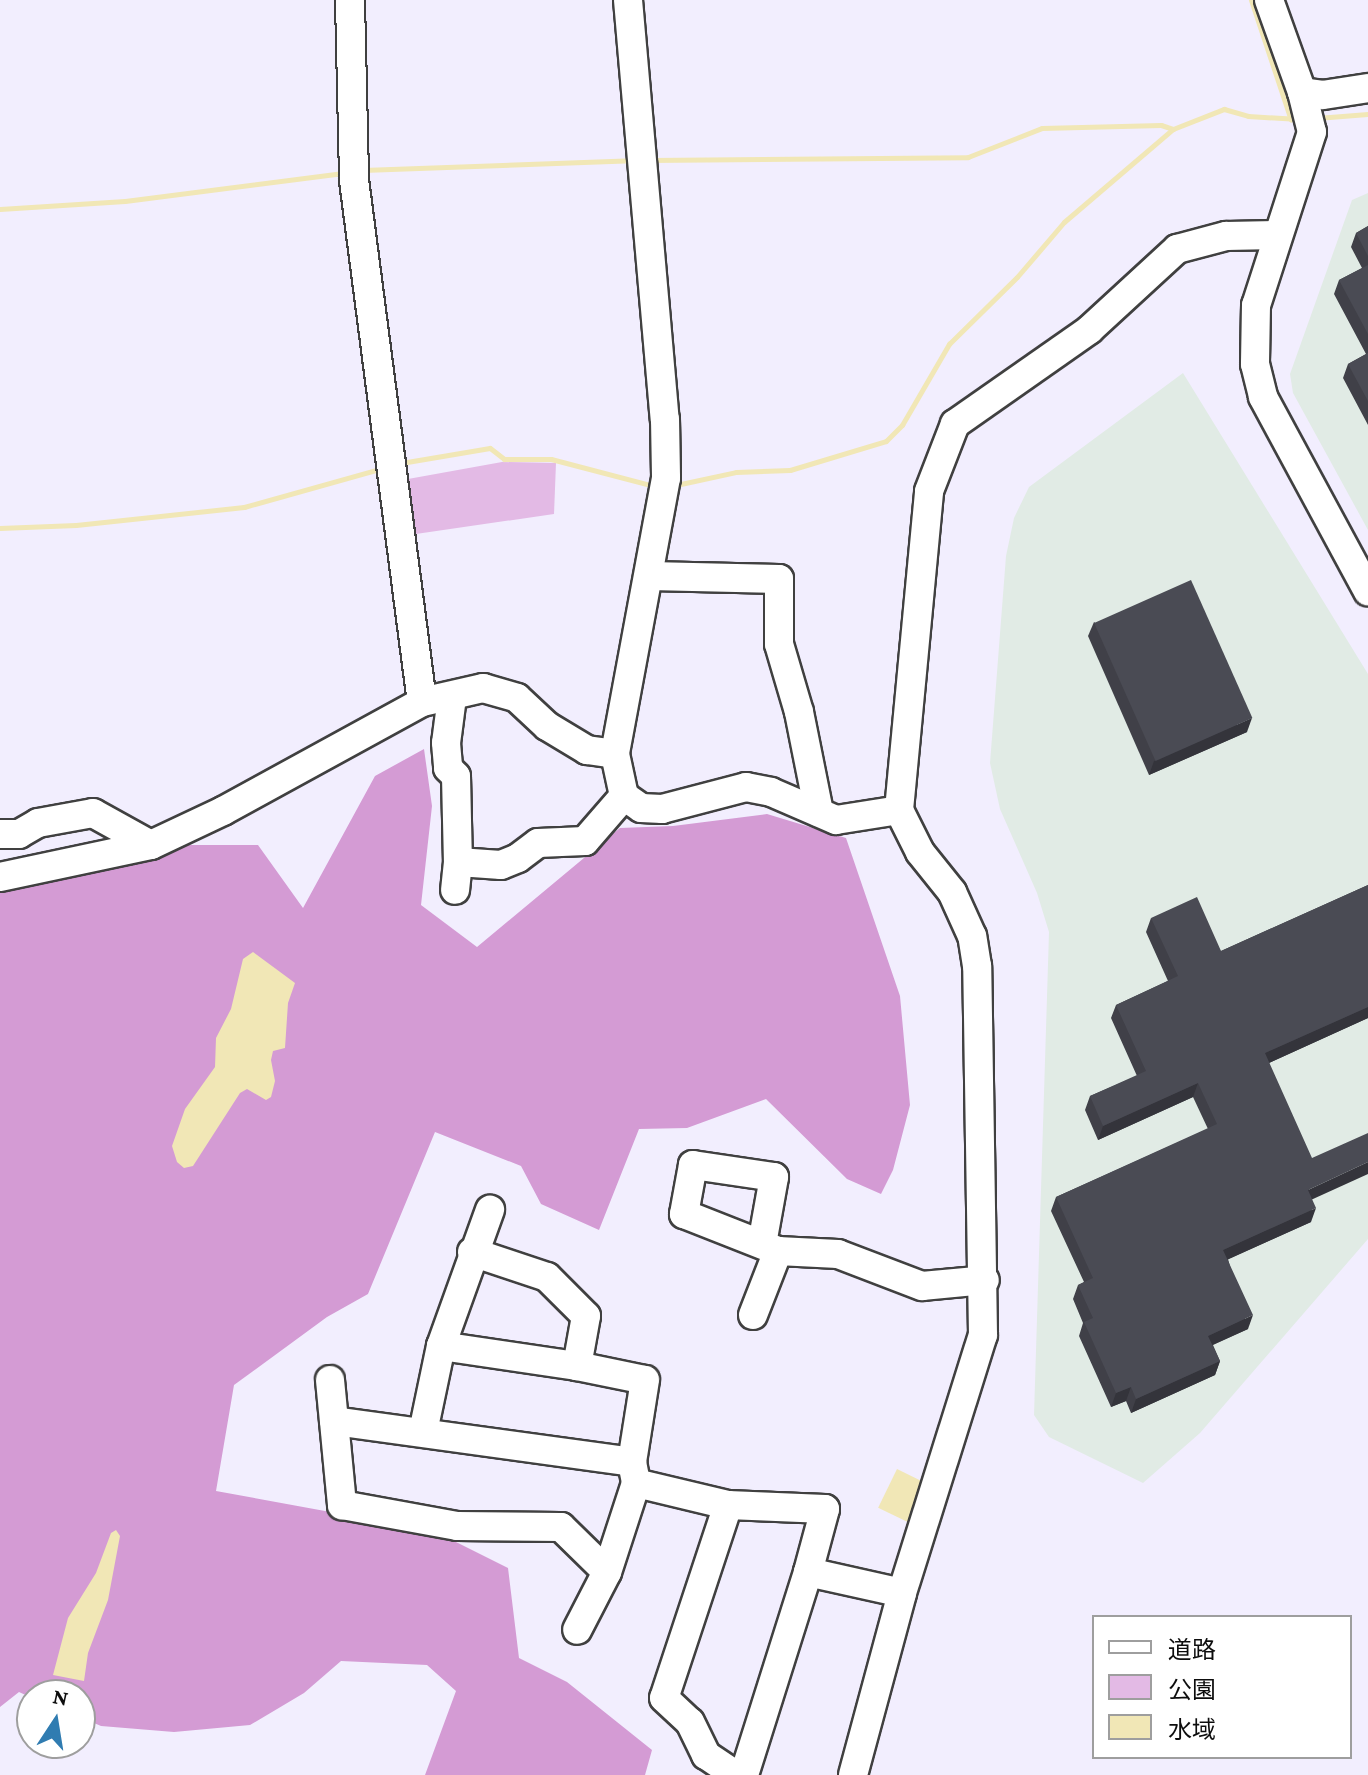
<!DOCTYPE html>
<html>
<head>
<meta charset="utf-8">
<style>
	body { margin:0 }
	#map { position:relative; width:1368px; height:1775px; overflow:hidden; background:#f2eefe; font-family:"Crimson Pro","Noto Sans JP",serif }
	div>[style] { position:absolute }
	.industrial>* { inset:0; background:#e1ebe5 }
	.green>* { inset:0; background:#e3bae5 }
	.forest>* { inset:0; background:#d49bd4 }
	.water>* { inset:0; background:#f1e7b6; transform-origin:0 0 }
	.stream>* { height:5px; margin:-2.5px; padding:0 2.5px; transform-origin:2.5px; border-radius:2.5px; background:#f1e7b6 }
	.roads { filter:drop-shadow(2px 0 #404040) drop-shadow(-2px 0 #404040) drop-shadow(0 2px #404040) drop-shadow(0 -2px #404040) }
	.minor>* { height:28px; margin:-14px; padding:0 14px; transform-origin:14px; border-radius:14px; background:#fff }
	.wall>* { inset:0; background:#404048 }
	.shaded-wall>* { inset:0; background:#34343b }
	.building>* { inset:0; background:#4a4b54; transform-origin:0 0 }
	span { translate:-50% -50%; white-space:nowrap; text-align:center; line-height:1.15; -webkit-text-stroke:8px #fff; paint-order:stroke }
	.legend { position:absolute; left:1092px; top:1615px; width:260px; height:144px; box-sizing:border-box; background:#fff; border:2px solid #9e9e9e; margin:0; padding:10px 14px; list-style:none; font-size:24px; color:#0d0d0d }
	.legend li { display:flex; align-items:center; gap:16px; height:40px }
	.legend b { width:40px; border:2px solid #9e9e9e }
	.north { position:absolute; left:16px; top:1679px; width:80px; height:80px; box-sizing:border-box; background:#fff; border:2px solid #9e9e9e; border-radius:50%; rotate:12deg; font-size:22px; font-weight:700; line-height:32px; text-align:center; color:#0d0d0d }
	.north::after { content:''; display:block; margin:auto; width:28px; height:36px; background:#307cb1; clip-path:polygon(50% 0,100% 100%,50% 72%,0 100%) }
</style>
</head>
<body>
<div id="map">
	<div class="industrial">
		<div style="clip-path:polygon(1368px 193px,1368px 530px,1293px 393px,1290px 374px,1352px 200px)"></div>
		<div style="clip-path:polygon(1183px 373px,1368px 674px,1368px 1239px,1200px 1433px,1143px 1483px,1049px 1437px,1034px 1415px,1049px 932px,1037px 893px,1000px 809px,990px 763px,1006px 556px,1014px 518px,1029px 487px)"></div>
	</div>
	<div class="green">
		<div style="clip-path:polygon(502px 462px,556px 463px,554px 514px,409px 535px,402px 483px,408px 479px)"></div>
	</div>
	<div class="forest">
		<div style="clip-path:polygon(424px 749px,432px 806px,421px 905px,477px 947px,620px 828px,673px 826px,767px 814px,846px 838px,900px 996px,910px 1105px,893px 1170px,881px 1194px,847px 1179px,766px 1099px,687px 1128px,639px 1129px,599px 1230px,541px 1204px,521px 1166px,435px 1132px,368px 1294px,327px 1317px,234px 1385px,216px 1491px,434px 1531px,508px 1568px,519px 1658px,567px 1682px,652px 1750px,645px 1775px,425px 1775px,456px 1691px,427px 1665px,341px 1661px,304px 1693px,250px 1725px,174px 1732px,101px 1726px,80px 1717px,80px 1695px,32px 1698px,19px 1692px,0 1707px,0 877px,151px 845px,258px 845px,303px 908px,375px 776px)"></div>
	</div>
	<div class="water">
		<div style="clip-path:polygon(253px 952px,295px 983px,288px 1003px,285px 1048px,273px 1051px,271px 1060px,275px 1081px,271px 1097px,266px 1100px,247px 1089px,240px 1093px,193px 1166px,184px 1168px,177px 1162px,172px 1146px,185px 1109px,215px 1067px,216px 1038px,231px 1009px,243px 959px)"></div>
		<div style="left:897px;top:1469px;width:34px;height:43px;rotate:26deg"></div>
		<div style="clip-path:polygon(116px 1530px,120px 1536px,108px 1600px,88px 1653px,84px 1681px,53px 1675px,68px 1618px,96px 1573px,111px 1533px)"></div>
	</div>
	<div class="stream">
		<div style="left:1251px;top:0;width:126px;rotate:71.6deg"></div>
		<div style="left:1317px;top:118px;width:51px;rotate:-4.5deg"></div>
		<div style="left:650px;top:160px;width:318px;rotate:-0.5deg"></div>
		<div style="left:968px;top:157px;width:79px;rotate:-21.4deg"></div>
		<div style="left:1042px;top:128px;width:119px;rotate:-1.4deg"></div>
		<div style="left:1161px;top:125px;width:13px;rotate:18deg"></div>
		<div style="left:363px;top:170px;width:269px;rotate:-2.1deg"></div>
		<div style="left:0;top:209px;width:125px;rotate:-3.7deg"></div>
		<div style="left:125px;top:201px;width:222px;rotate:-7.3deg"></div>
		<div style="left:401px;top:463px;width:90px;rotate:-9.6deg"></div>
		<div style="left:490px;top:448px;width:18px;rotate:38deg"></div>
		<div style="left:504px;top:459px;width:47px"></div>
		<div style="left:551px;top:459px;width:106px;rotate:14.7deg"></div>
		<div style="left:676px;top:485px;width:61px;rotate:-12.2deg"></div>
		<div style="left:736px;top:472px;width:54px;rotate:-2.1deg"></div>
		<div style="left:790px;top:470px;width:100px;rotate:-16.8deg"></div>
		<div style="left:886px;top:441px;width:23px;rotate:-45deg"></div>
		<div style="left:902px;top:425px;width:94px;rotate:-59.9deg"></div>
		<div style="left:949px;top:344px;width:95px;rotate:-44.6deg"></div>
		<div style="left:1017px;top:277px;width:72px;rotate:-49.5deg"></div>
		<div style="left:1064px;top:222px;width:143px;rotate:-40.5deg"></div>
		<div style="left:1173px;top:129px;width:55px;rotate:-21.4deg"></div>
		<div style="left:1224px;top:109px;width:25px;rotate:16deg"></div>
		<div style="left:1248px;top:116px;width:51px;rotate:3.4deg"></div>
		<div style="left:0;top:528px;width:76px;rotate:-2.3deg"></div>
		<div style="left:76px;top:525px;width:169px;rotate:-6.1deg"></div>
		<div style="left:244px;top:507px;width:144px;rotate:-15.7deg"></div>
	</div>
	<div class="roads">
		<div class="minor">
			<div style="left:350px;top:0;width:180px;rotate:88.7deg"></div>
			<div style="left:354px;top:180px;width:526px;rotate:82.58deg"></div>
			<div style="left:628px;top:0;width:421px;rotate:85deg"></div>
			<div style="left:665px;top:419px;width:59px;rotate:89deg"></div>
			<div style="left:666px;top:478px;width:281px;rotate:100.5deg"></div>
			<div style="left:615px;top:754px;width:43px;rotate:77.9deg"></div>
			<div style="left:624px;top:796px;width:21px;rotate:35deg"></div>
			<div style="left:641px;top:808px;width:21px;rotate:3deg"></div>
			<div style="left:662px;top:809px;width:87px;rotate:-14.7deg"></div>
			<div style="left:746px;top:787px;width:25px;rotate:11deg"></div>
			<div style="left:771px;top:792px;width:71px;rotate:23.3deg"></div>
			<div style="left:836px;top:820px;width:64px;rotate:-9deg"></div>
			<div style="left:1269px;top:0;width:98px;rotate:70.3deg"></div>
			<div style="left:1302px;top:92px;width:41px;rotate:76deg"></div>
			<div style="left:1312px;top:132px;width:182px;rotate:107.9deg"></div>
			<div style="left:1256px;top:305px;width:59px;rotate:91deg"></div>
			<div style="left:1255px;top:364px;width:34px;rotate:76deg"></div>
			<div style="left:1263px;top:397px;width:221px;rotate:61.6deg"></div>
			<div style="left:1302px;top:92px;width:21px;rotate:8deg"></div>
			<div style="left:1323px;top:95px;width:46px;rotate:-8.8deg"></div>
			<div style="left:650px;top:576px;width:129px;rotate:1.3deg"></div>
			<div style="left:779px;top:579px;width:65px;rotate:90deg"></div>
			<div style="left:779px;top:644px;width:71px;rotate:73.6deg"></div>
			<div style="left:799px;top:712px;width:102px;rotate:78.7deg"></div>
			<div style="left:452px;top:697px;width:46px;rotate:97.4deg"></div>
			<div style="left:446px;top:743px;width:25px;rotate:85deg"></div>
			<div style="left:448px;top:768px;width:11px;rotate:45deg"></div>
			<div style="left:456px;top:776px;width:86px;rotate:88.7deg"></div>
			<div style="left:458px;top:862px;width:28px;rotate:96deg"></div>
			<div style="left:0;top:834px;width:19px"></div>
			<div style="left:19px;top:834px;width:22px;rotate:-30deg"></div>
			<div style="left:38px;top:823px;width:56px;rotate:-10.3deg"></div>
			<div style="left:93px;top:813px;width:66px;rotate:28.9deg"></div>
			<div style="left:458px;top:862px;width:43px;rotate:4deg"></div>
			<div style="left:501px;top:865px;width:18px;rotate:-22deg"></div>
			<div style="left:518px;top:858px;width:25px;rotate:-37deg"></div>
			<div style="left:538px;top:843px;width:47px;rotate:-2.4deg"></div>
			<div style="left:585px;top:841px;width:60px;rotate:-49.1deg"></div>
			<div style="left:0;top:877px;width:154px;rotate:-12deg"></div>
			<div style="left:151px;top:845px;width:80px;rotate:-25.3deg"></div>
			<div style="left:223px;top:811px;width:227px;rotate:-28.7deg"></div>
			<div style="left:422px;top:702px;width:63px;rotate:-12.9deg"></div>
			<div style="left:483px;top:688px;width:35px;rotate:16deg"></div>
			<div style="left:517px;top:698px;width:41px;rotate:43deg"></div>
			<div style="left:547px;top:726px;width:47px;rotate:31deg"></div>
			<div style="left:587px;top:750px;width:28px;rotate:8deg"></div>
			<div style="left:762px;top:1244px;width:68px;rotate:-79.8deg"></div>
			<div style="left:774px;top:1177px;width:82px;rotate:-171.6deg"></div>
			<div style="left:693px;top:1165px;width:50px;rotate:100.4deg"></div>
			<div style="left:684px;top:1214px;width:101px;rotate:21.5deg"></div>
			<div style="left:778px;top:1251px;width:60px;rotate:2.9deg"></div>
			<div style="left:838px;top:1254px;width:90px;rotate:20.9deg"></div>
			<div style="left:922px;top:1286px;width:63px;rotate:-5.4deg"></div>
			<div style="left:472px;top:1252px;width:79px;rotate:18.4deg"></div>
			<div style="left:547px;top:1277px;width:55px;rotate:45deg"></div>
			<div style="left:586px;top:1316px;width:51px;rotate:100.2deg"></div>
			<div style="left:753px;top:1315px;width:69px;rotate:-68.7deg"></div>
			<div style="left:441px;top:1346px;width:137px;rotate:8.4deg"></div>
			<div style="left:577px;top:1366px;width:69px;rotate:11.6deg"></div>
			<div style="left:645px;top:1380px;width:83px;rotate:99deg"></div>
			<div style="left:330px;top:1380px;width:126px;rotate:84.5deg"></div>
			<div style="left:342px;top:1505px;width:117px;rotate:10.3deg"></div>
			<div style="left:457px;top:1526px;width:104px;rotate:0.6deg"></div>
			<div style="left:561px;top:1527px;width:64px;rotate:44.4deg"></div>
			<div style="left:334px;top:1421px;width:301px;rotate:7.8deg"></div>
			<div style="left:632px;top:1462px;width:21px;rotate:79deg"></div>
			<div style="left:636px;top:1483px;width:94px;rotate:108deg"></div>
			<div style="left:607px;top:1572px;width:65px;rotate:117.3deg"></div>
			<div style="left:423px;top:1432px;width:88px;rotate:-78.2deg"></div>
			<div style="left:441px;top:1346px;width:145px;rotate:-70.2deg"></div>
			<div style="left:636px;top:1483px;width:95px;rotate:13.4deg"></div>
			<div style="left:728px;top:1505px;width:97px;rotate:2.4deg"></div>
			<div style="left:825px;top:1509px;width:65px;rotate:105.1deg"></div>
			<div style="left:808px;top:1572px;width:96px;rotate:12.6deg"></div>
			<div style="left:728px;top:1505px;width:203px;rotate:108.3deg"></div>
			<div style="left:664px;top:1698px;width:35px;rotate:43deg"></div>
			<div style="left:690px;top:1722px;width:37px;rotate:64deg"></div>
			<div style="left:706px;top:1755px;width:36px;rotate:34deg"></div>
			<div style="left:744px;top:1775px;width:213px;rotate:-72.5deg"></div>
			<div style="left:853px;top:1775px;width:188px;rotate:-74.9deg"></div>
			<div style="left:902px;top:1593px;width:270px;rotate:-72.6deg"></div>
			<div style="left:983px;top:1335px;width:369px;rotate:-90.9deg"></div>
			<div style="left:977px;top:966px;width:30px;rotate:-99deg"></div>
			<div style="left:972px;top:936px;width:48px;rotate:-114.4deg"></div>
			<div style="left:952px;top:892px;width:51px;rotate:-128.7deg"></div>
			<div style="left:920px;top:852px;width:47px;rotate:-116.6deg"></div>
			<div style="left:899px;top:810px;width:320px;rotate:-84.6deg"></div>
			<div style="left:929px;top:491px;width:72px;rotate:-68.8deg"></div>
			<div style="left:955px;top:424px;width:164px;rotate:-35deg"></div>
			<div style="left:1089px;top:330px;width:120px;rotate:-42.6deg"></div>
			<div style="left:1177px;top:249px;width:51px;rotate:-14.9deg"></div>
			<div style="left:1226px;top:236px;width:50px;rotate:-1.1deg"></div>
		</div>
	</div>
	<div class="wall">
		<div style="clip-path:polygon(1368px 226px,1368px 425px,1343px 378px,1348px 364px,1366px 354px,1334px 294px,1339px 280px,1362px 268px,1351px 247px,1356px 233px)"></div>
		<div style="clip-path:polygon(1094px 622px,1247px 732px,1149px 775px,1088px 636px)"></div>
		<div style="clip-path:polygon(1368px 885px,1368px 1018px,1269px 1063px,1312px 1199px,1311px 1222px,1228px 1259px,1248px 1329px,1213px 1345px,1220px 1361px,1215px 1375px,1131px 1413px,1126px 1401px,1111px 1407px,1079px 1336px,1083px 1323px,1073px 1299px,1078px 1285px,1084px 1282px,1051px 1211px,1056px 1197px,1208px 1129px,1193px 1097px,1098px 1140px,1085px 1110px,1090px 1096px,1137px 1076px,1111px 1018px,1116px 1005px,1168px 981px,1146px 932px,1151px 918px,1221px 951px)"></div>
	</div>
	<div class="shaded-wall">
		<div style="clip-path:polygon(1252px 718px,1247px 732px,1149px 775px,1154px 761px)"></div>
		<div style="clip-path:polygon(1368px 1007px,1368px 1018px,1260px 1067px,1265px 1053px)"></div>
		<div style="clip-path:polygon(1198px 1083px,1193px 1097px,1098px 1140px,1103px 1126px)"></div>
		<div style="clip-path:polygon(1368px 1162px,1368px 1174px,1302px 1204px,1308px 1190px)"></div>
		<div style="clip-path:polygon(1316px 1208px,1311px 1222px,1218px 1264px,1223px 1250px)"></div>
		<div style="clip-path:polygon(1253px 1315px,1248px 1329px,1203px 1349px,1208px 1336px)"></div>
		<div style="clip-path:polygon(1220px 1361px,1215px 1375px,1131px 1413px,1136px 1399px)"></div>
		<div style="clip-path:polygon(1131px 1387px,1126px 1401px,1111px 1407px,1116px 1393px)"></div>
	</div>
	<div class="building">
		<div style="clip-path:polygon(1368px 226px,1368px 256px,1356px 233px)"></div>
		<div style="clip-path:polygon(1368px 265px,1368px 334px,1339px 280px)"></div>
		<div style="clip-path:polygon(1368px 353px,1368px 401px,1348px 364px)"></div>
		<div style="left:1191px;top:580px;width:151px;height:106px;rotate:66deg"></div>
		<div style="clip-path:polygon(1368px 885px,1368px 1007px,1265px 1053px,1312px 1158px,1368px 1133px,1368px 1162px,1308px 1190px,1316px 1208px,1223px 1250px,1253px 1315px,1208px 1336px,1220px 1361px,1136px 1399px,1131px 1387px,1116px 1393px,1084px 1322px,1093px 1318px,1078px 1285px,1093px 1278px,1056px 1197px,1217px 1124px,1198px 1083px,1103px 1126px,1090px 1096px,1146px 1071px,1116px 1005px,1178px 976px,1151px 918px,1197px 897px,1221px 951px)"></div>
	</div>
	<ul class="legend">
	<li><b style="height:10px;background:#fff"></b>道路</li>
	<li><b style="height:22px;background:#e3bae5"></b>公園</li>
	<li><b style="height:22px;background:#f1e7b6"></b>水域</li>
	</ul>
	<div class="north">N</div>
</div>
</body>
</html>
